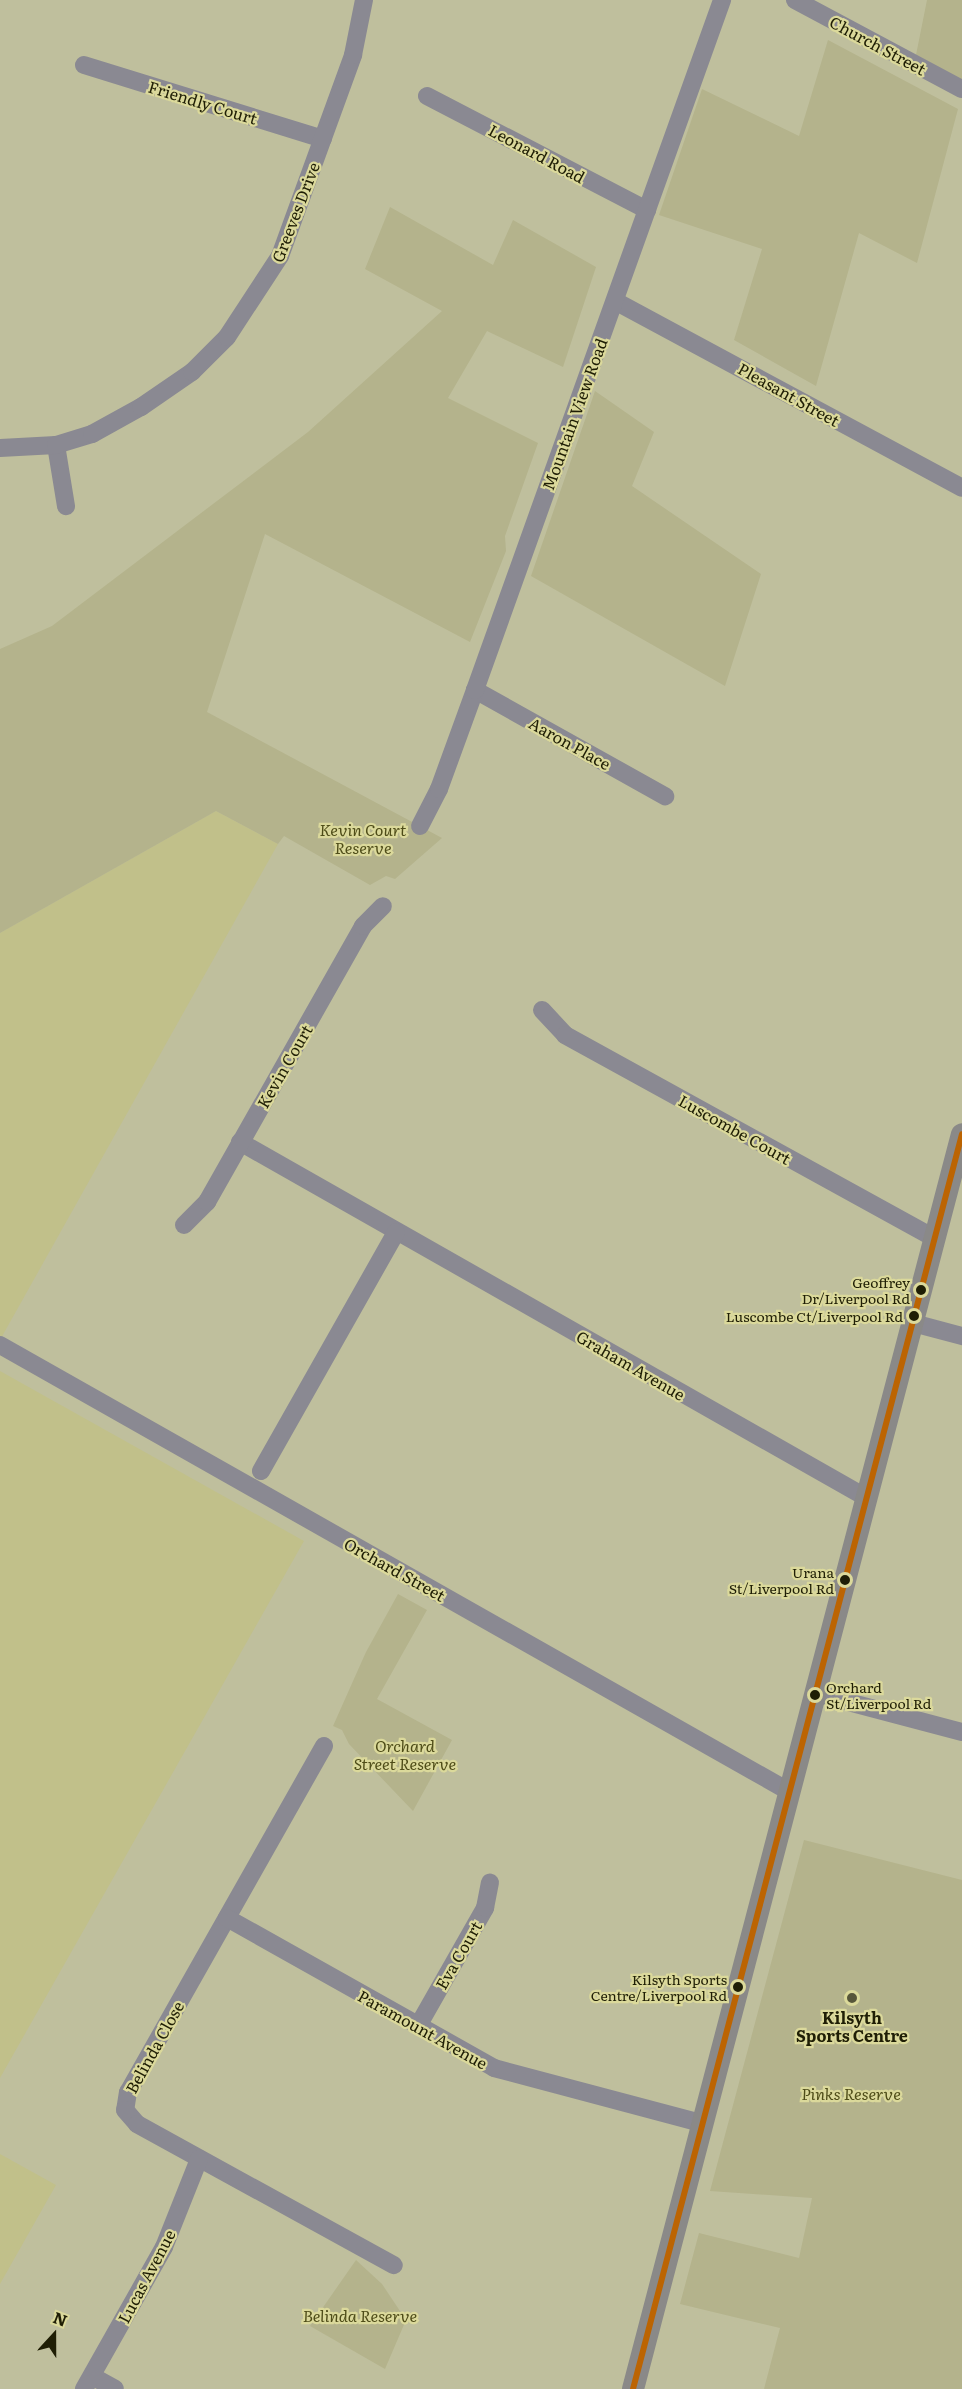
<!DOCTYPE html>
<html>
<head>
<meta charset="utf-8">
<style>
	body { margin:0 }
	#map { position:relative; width:962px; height:2389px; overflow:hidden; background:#bfbf9d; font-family:Literata,serif }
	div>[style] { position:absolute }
	.built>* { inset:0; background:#c1c08a }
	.green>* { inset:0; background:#b4b38c }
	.minor>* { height:18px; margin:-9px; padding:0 9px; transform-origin:9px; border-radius:9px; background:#8a8992 }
	.major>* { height:22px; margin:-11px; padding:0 11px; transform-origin:11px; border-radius:11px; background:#8a8988 }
	.bus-1>* { height:6px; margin:-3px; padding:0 3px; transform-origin:3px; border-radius:3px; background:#bc6402 }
	.dots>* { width:16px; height:16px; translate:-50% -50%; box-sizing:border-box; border:3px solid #dbd99b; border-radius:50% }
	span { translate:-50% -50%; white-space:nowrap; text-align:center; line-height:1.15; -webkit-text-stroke:4.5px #dbd99b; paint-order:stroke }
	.bus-label { font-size:14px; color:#1f1e05 }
	.right { translate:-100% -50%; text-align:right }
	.left { translate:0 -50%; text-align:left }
	.street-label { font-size:16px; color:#1f1e05 }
	.park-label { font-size:16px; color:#4e4c18; font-style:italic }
	.poi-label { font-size:16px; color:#1f1e05; font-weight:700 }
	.north { position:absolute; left:24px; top:2305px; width:60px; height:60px; -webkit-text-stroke:4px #dbd99b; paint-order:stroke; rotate:21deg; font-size:16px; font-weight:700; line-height:24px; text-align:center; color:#1f1e05 }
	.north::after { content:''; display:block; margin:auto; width:21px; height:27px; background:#1f1e05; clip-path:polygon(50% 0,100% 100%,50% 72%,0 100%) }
</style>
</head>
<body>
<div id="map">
	<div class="built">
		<div style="clip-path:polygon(216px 811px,278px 844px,0 1340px,0 933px)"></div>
		<div style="clip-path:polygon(0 1371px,304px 1541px,0 2078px)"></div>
		<div style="clip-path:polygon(0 2154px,56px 2185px,0 2284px)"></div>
	</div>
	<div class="green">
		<div style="clip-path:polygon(927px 0,962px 0,962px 80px,916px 55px)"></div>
		<div style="clip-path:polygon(828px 40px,958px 109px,917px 263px,859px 233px,816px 386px,734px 340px,762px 249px,659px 215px,702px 89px,799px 136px)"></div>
		<div style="clip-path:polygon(390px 207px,493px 265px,513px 220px,596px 267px,563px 367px,487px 331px,448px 398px,538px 443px,505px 536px,506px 551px,470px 642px,265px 534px,207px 712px,442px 838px,395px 879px,386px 876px,370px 885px,284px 836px,278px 844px,216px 811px,0 933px,0 649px,52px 626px,308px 432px,442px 311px,365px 269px)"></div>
		<div style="clip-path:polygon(595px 391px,654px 432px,632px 486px,761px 574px,725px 686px,531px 576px)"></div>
		<div style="clip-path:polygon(398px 1594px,427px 1610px,377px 1699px,452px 1740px,413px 1811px,349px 1744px,342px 1730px,333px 1726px,366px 1652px)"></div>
		<div style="clip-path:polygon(804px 1840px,962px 1880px,962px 2389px,764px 2389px,780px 2328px,680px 2304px,699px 2233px,799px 2258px,812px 2198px,710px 2191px)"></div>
		<div style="clip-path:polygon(356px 2260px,382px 2284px,406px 2320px,385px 2369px,310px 2326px)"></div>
	</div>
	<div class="minor">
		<div style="left:795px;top:0;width:189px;rotate:28.1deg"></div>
		<div style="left:84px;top:65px;width:250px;rotate:17.2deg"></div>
		<div style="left:427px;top:96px;width:248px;rotate:27.4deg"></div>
		<div style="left:615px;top:301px;width:394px;rotate:28.3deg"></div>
		<div style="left:56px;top:445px;width:62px;rotate:80.7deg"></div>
		<div style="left:0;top:448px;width:56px;rotate:-3.1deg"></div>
		<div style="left:56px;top:445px;width:38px;rotate:-17deg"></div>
		<div style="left:92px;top:434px;width:56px;rotate:-28.9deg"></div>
		<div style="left:141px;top:407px;width:62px;rotate:-34.5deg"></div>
		<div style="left:192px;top:372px;width:49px;rotate:-45deg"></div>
		<div style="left:227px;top:337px;width:97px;rotate:-56.8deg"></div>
		<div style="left:280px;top:256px;width:214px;rotate:-70deg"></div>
		<div style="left:353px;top:55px;width:56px;rotate:-78.7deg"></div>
		<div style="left:475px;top:690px;width:218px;rotate:29.2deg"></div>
		<div style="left:420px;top:826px;width:42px;rotate:-62.8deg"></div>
		<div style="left:439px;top:789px;width:105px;rotate:-70deg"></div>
		<div style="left:475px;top:690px;width:733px;rotate:-70.3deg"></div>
		<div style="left:542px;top:1010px;width:34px;rotate:47deg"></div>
		<div style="left:565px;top:1035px;width:422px;rotate:28.8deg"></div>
		<div style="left:240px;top:1142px;width:721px;rotate:29.59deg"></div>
		<div style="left:184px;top:1225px;width:33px;rotate:-45deg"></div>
		<div style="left:207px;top:1202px;width:317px;rotate:-60.5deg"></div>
		<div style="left:363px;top:926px;width:28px;rotate:-45deg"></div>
		<div style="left:913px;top:1323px;width:51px;rotate:14.9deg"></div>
		<div style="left:0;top:1345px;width:908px;rotate:29.5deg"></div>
		<div style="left:261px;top:1471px;width:274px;rotate:-60.5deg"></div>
		<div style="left:818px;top:1694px;width:149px;rotate:14.8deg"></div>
		<div style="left:324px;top:1746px;width:398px;rotate:119.5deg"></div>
		<div style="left:128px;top:2092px;width:18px;rotate:99deg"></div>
		<div style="left:125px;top:2110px;width:18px;rotate:49deg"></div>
		<div style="left:137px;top:2124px;width:293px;rotate:28.8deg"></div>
		<div style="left:227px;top:1918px;width:306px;rotate:29.3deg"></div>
		<div style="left:494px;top:2068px;width:217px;rotate:14.9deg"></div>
		<div style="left:418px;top:2026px;width:136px;rotate:-60.4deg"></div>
		<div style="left:485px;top:1908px;width:26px;rotate:-79deg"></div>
		<div style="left:92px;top:2376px;width:26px;rotate:29deg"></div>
		<div style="left:84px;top:2389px;width:163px;rotate:-60.6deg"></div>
		<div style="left:164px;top:2247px;width:95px;rotate:-68.3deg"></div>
	</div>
	<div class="major">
		<div style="left:633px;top:2389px;width:1297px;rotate:-75.31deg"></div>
	</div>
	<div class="bus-1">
		<div style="left:633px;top:2389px;width:1297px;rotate:-75.31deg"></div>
	</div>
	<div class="dots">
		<div style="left:921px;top:1290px;background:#1f1e05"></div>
		<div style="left:914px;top:1316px;background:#1f1e05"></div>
		<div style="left:845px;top:1580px;background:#1f1e05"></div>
		<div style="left:815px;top:1695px;background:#1f1e05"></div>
		<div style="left:738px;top:1987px;background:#1f1e05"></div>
		<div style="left:852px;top:1998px;background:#57563a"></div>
	</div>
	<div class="bus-label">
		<span class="right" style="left:910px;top:1290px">Geoffrey<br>Dr/Liverpool Rd</span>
		<span class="right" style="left:903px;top:1316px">Luscombe Ct/Liverpool Rd</span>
		<span class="right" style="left:834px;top:1580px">Urana<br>St/Liverpool Rd</span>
		<span class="left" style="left:826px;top:1695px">Orchard<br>St/Liverpool Rd</span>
		<span class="right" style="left:727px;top:1987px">Kilsyth Sports<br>Centre/Liverpool Rd</span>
	</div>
	<div class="street-label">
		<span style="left:878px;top:45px;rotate:28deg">Church Street</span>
		<span style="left:203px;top:102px;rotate:17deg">Friendly Court</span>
		<span style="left:537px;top:153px;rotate:28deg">Leonard Road</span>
		<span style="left:295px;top:212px;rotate:-69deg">Greeves Drive</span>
		<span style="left:789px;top:394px;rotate:29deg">Pleasant Street</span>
		<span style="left:574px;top:414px;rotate:-70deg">Mountain View Road</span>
		<span style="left:570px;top:743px;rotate:29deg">Aaron Place</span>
		<span style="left:284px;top:1066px;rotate:-60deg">Kevin Court</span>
		<span style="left:735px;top:1129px;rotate:29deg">Luscombe Court</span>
		<span style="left:631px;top:1365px;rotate:30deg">Graham Avenue</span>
		<span style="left:395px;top:1569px;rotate:29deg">Orchard Street</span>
		<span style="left:458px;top:1955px;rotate:-60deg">Eva Court</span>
		<span style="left:423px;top:2029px;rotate:29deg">Paramount Avenue</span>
		<span style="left:154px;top:2047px;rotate:-61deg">Belinda Close</span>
		<span style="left:146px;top:2276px;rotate:-62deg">Lucas Avenue</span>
	</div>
	<div class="park-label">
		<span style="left:363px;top:838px">Kevin Court<br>Reserve</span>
		<span style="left:405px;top:1754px">Orchard<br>Street Reserve</span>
		<span style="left:851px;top:2093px">Pinks Reserve</span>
		<span style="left:360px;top:2315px">Belinda Reserve</span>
	</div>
	<div class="poi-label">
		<span style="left:852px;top:2026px">Kilsyth<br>Sports Centre</span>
	</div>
	<div class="north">N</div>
</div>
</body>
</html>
